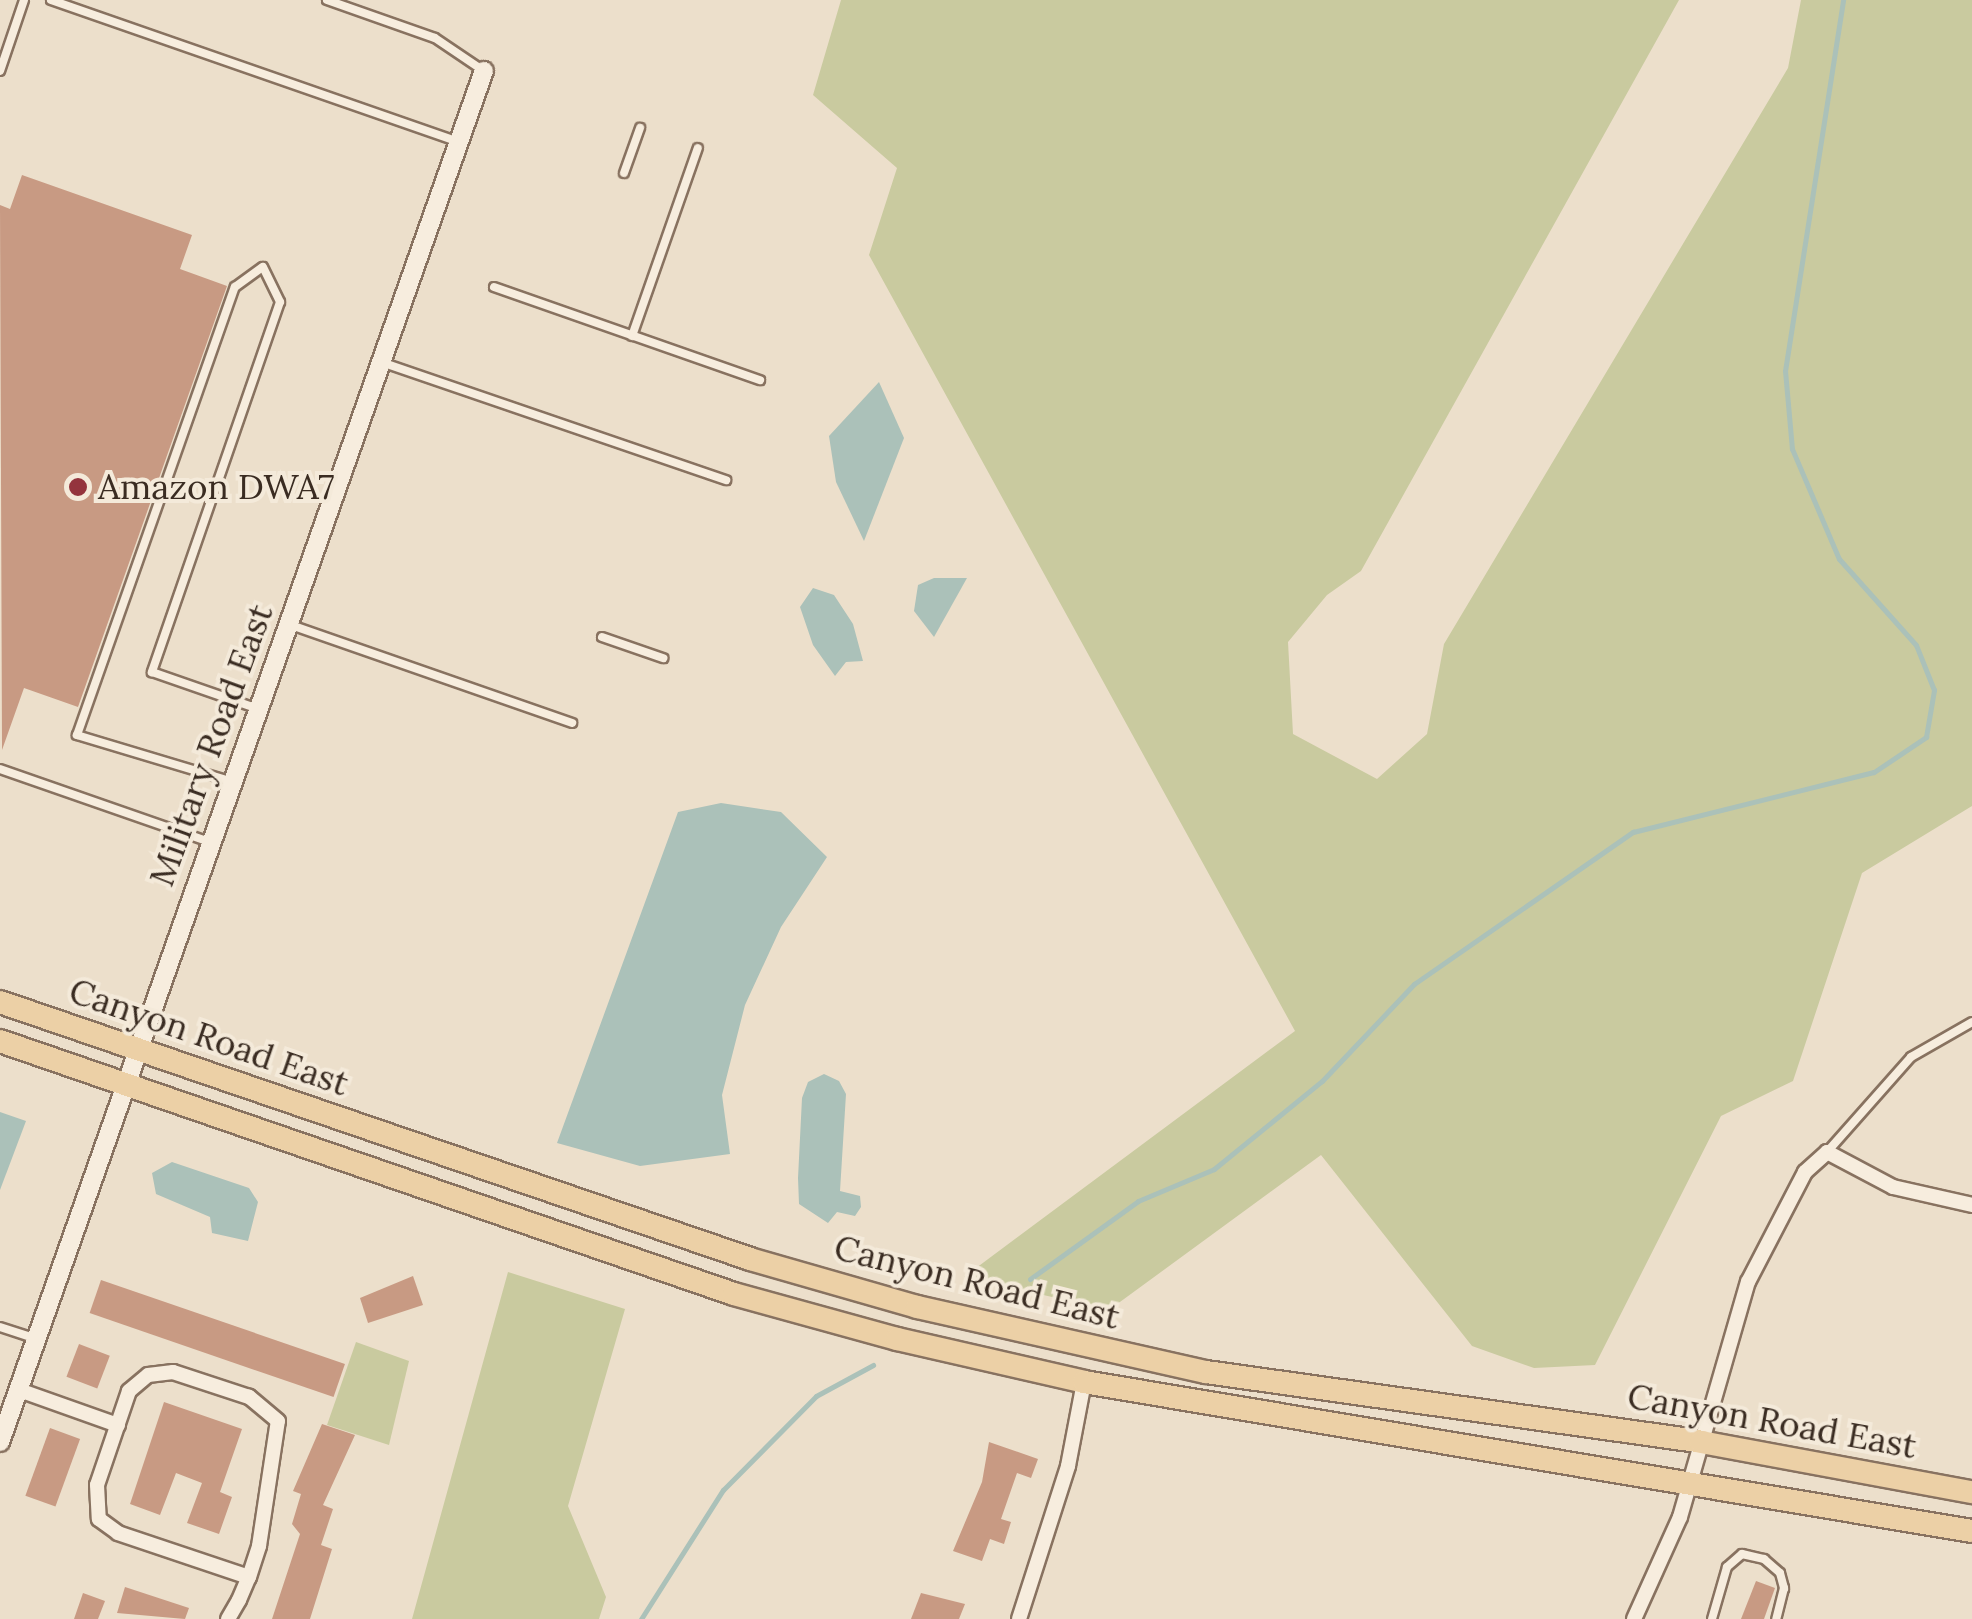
<!DOCTYPE html>
<html>
<head>
<meta charset="utf-8">
<style>
	body { margin:0 }
	#map { position:relative; width:1972px; height:1619px; overflow:hidden; background:#ecdfcb; font-family:Lora,serif }
	div>[style] { position:absolute }
	.green>* { inset:0; background:#c9ca9f }
	.water>* { inset:0; background:#abc1b9 }
	.stream>* { height:5px; margin:-2.5px; padding:0 2.5px; transform-origin:2.5px; border-radius:2.5px; background:#abc1b9 }
	.building>* { inset:0; background:#c89a83; transform-origin:0 0 }
	.roads { filter:drop-shadow(2px 0 #887260) drop-shadow(-2px 0 #887260) drop-shadow(0 2px #887260) drop-shadow(0 -2px #887260) }
	.service>* { height:8px; margin:-4px; padding:0 4px; transform-origin:4px; border-radius:4px; background:#f7edde }
	.minor>* { height:14px; margin:-7px; padding:0 7px; transform-origin:7px; border-radius:7px; background:#f7edde }
	.tertiary>* { height:18px; margin:-9px; padding:0 9px; transform-origin:9px; border-radius:9px; background:#f7edde }
	.primary>* { height:22px; margin:-11px; padding:0 11px; transform-origin:11px; border-radius:11px; background:#ecd0a6 }
	.dots>* { width:28px; height:28px; translate:-50% -50%; box-sizing:border-box; border:5px solid #f4eada; border-radius:50% }
	span { translate:-50% -50%; white-space:nowrap; text-align:center; line-height:1.15; -webkit-text-stroke:8px #f4eada; paint-order:stroke }
	.poi-label { font-size:35px; color:#3a2c22 }
	.left { translate:0 -50%; text-align:left }
	.street-label { font-size:35px; color:#3a2c22 }
</style>
</head>
<body>
<div id="map">
	<div class="green">
		<div style="clip-path:polygon(841px 0,1679px 0,1361px 571px,1327px 595px,1288px 642px,1293px 734px,1377px 779px,1427px 734px,1444px 644px,1788px 68px,1801px 0,1972px 0,1972px 806px,1862px 873px,1793px 1081px,1721px 1116px,1595px 1365px,1534px 1368px,1472px 1346px,1321px 1155px,1109px 1310px,964px 1277px,1295px 1031px,869px 255px,897px 168px,813px 95px)"></div>
		<div style="clip-path:polygon(508px 1272px,625px 1309px,568px 1506px,606px 1597px,599px 1619px,412px 1619px)"></div>
		<div style="clip-path:polygon(356px 1342px,409px 1361px,389px 1445px,327px 1425px)"></div>
	</div>
	<div class="water">
		<div style="clip-path:polygon(879px 382px,904px 438px,864px 541px,836px 482px,829px 436px)"></div>
		<div style="clip-path:polygon(934px 578px,967px 578px,934px 637px,914px 611px,918px 585px)"></div>
		<div style="clip-path:polygon(813px 588px,834px 595px,853px 624px,863px 661px,846px 662px,835px 676px,813px 645px,800px 607px)"></div>
		<div style="clip-path:polygon(721px 803px,781px 812px,827px 857px,781px 927px,745px 1005px,722px 1095px,730px 1154px,640px 1166px,557px 1143px,678px 812px)"></div>
		<div style="clip-path:polygon(824px 1074px,839px 1081px,846px 1094px,840px 1191px,860px 1196px,861px 1207px,855px 1216px,837px 1212px,828px 1223px,799px 1204px,798px 1178px,802px 1098px,808px 1082px)"></div>
		<div style="clip-path:polygon(0 1112px,26px 1121px,0 1190px)"></div>
		<div style="clip-path:polygon(172px 1162px,249px 1188px,258px 1202px,248px 1241px,212px 1233px,210px 1217px,156px 1194px,152px 1173px)"></div>
	</div>
	<div class="stream">
		<div style="left:1030px;top:1279px;width:133px;rotate:-35.8deg"></div>
		<div style="left:1138px;top:1201px;width:82px;rotate:-22.8deg"></div>
		<div style="left:1214px;top:1169px;width:139px;rotate:-39.2deg"></div>
		<div style="left:1322px;top:1081px;width:134px;rotate:-46.5deg"></div>
		<div style="left:1414px;top:984px;width:267px;rotate:-34.8deg"></div>
		<div style="left:1633px;top:832px;width:248px;rotate:-14deg"></div>
		<div style="left:1874px;top:772px;width:63px;rotate:-33.9deg"></div>
		<div style="left:1926px;top:737px;width:48px;rotate:-80.3deg"></div>
		<div style="left:1934px;top:690px;width:48px;rotate:-111.8deg"></div>
		<div style="left:1916px;top:645px;width:115px;rotate:-131.8deg"></div>
		<div style="left:1839px;top:559px;width:120px;rotate:-113.1deg"></div>
		<div style="left:1792px;top:449px;width:78px;rotate:-95.1deg"></div>
		<div style="left:1785px;top:371px;width:376px;rotate:-81.1deg"></div>
		<div style="left:641px;top:1619px;width:153px;rotate:-57.6deg"></div>
		<div style="left:723px;top:1490px;width:132px;rotate:-45.3deg"></div>
		<div style="left:816px;top:1396px;width:65px;rotate:-28.5deg"></div>
	</div>
	<div class="building">
		<div style="clip-path:polygon(22px 175px,192px 235px,180px 269px,227px 286px,78px 707px,24px 688px,2px 750px,0 205px,10px 209px)"></div>
		<div style="clip-path:polygon(413px 1276px,423px 1305px,368px 1323px,360px 1298px)"></div>
		<div style="left:101px;top:1280px;width:258px;height:35px;rotate:19deg"></div>
		<div style="left:79px;top:1344px;width:33px;height:35px;rotate:21deg"></div>
		<div style="clip-path:polygon(164px 1402px,242px 1429px,220px 1492px,232px 1497px,219px 1534px,187px 1523px,202px 1483px,176px 1473px,160px 1515px,130px 1504px)"></div>
		<div style="clip-path:polygon(322px 1424px,355px 1435px,323px 1505px,333px 1509px,321px 1545px,332px 1549px,310px 1619px,272px 1619px,300px 1534px,292px 1524px,301px 1494px,293px 1491px)"></div>
		<div style="left:50px;top:1428px;width:32px;height:72px;rotate:20deg"></div>
		<div style="clip-path:polygon(989px 1442px,1038px 1459px,1031px 1478px,1017px 1473px,1001px 1519px,1011px 1522px,1004px 1544px,990px 1539px,982px 1561px,953px 1551px,982px 1482px)"></div>
		<div style="clip-path:polygon(1756px 1581px,1775px 1588px,1764px 1619px,1741px 1619px)"></div>
		<div style="clip-path:polygon(125px 1587px,189px 1608px,185px 1619px,117px 1613px)"></div>
		<div style="clip-path:polygon(83px 1593px,105px 1601px,98px 1619px,74px 1619px)"></div>
		<div style="clip-path:polygon(921px 1593px,965px 1604px,959px 1619px,911px 1619px)"></div>
	</div>
	<div class="roads">
		<div class="service">
			<div style="left:51px;top:0;width:432px;rotate:19.2deg"></div>
			<div style="left:327px;top:0;width:114px;rotate:19.4deg"></div>
			<div style="left:435px;top:38px;width:59px;rotate:34deg"></div>
			<div style="left:0;top:71px;width:75px;rotate:-71.3deg"></div>
			<div style="left:624px;top:173px;width:48px;rotate:-70.4deg"></div>
			<div style="left:494px;top:287px;width:282px;rotate:19.3deg"></div>
			<div style="left:632px;top:336px;width:199px;rotate:-70.7deg"></div>
			<div style="left:381px;top:362px;width:365px;rotate:18.9deg"></div>
			<div style="left:288px;top:624px;width:301px;rotate:19.2deg"></div>
			<div style="left:602px;top:637px;width:65px;rotate:19deg"></div>
			<div style="left:0;top:769px;width:222px;rotate:19.2deg"></div>
			<div style="left:230px;top:781px;width:160px;rotate:-163.3deg"></div>
			<div style="left:77px;top:735px;width:475px;rotate:-70.6deg"></div>
			<div style="left:235px;top:287px;width:34px;rotate:-36deg"></div>
			<div style="left:263px;top:267px;width:39px;rotate:64deg"></div>
			<div style="left:280px;top:302px;width:392px;rotate:109.1deg"></div>
			<div style="left:152px;top:672px;width:112px;rotate:19.2deg"></div>
			<div style="left:1827px;top:1152px;width:127px;rotate:-48.5deg"></div>
			<div style="left:1911px;top:1057px;width:70px;rotate:-29.8deg"></div>
			<div style="left:0;top:1327px;width:36px;rotate:18deg"></div>
			<div style="left:1712px;top:1619px;width:54px;rotate:-73.9deg"></div>
			<div style="left:1727px;top:1567px;width:20px;rotate:-41deg"></div>
			<div style="left:1742px;top:1554px;width:23px;rotate:13deg"></div>
			<div style="left:1764px;top:1559px;width:21px;rotate:41deg"></div>
			<div style="left:1780px;top:1573px;width:16px;rotate:75deg"></div>
			<div style="left:1784px;top:1588px;width:32px;rotate:104deg"></div>
		</div>
		<div class="minor">
			<div style="left:19px;top:1390px;width:105px;rotate:19.5deg"></div>
			<div style="left:228px;top:1619px;width:22px;rotate:-60deg"></div>
			<div style="left:239px;top:1600px;width:25px;rotate:-67deg"></div>
			<div style="left:249px;top:1577px;width:33px;rotate:-72deg"></div>
			<div style="left:259px;top:1546px;width:126px;rotate:-81.4deg"></div>
			<div style="left:278px;top:1421px;width:38px;rotate:-140deg"></div>
			<div style="left:249px;top:1397px;width:80px;rotate:-161.8deg"></div>
			<div style="left:173px;top:1372px;width:25px;rotate:173deg"></div>
			<div style="left:148px;top:1375px;width:25px;rotate:140deg"></div>
			<div style="left:129px;top:1391px;width:99px;rotate:108.8deg"></div>
			<div style="left:97px;top:1485px;width:34px;rotate:87deg"></div>
			<div style="left:99px;top:1519px;width:24px;rotate:36deg"></div>
			<div style="left:118px;top:1533px;width:138px;rotate:18.6deg"></div>
			<div style="left:1019px;top:1619px;width:161px;rotate:-72.2deg"></div>
			<div style="left:1068px;top:1466px;width:86px;rotate:-79.2deg"></div>
			<div style="left:1634px;top:1619px;width:112px;rotate:-65.7deg"></div>
			<div style="left:1680px;top:1517px;width:245px;rotate:-73.9deg"></div>
			<div style="left:1748px;top:1282px;width:124px;rotate:-62.6deg"></div>
			<div style="left:1805px;top:1172px;width:30px;rotate:-42deg"></div>
			<div style="left:1827px;top:1152px;width:75px;rotate:27.9deg"></div>
			<div style="left:1893px;top:1187px;width:81px;rotate:12.8deg"></div>
		</div>
		<div class="tertiary">
			<div style="left:0;top:1442px;width:1454px;rotate:-70.56deg"></div>
		</div>
		<div class="primary">
			<div style="left:0;top:1002px;width:793px;rotate:18.91deg"></div>
			<div style="left:750px;top:1259px;width:174px;rotate:16deg"></div>
			<div style="left:917px;top:1307px;width:296px;rotate:12.7deg"></div>
			<div style="left:1206px;top:1372px;width:500px;rotate:8deg"></div>
			<div style="left:1701px;top:1442px;width:276px;rotate:10.5deg"></div>
			<div style="left:0;top:1041px;width:776px;rotate:19.02deg"></div>
			<div style="left:734px;top:1294px;width:169px;rotate:15.4deg"></div>
			<div style="left:897px;top:1339px;width:192px;rotate:12.9deg"></div>
			<div style="left:1084px;top:1382px;width:900px;rotate:9.53deg"></div>
		</div>
	</div>
	<div class="dots">
		<div style="left:78px;top:487px;background:#94343d"></div>
	</div>
	<div class="poi-label">
		<span class="left" style="left:98px;top:487px">Amazon DWA7</span>
	</div>
	<div class="street-label">
		<span style="left:211px;top:745px;rotate:-70deg">Military Road East</span>
		<span style="left:209px;top:1037px;rotate:19deg">Canyon Road East</span>
		<span style="left:977px;top:1282px;rotate:14deg">Canyon Road East</span>
		<span style="left:1772px;top:1421px;rotate:10deg">Canyon Road East</span>
	</div>
</div>
</body>
</html>
